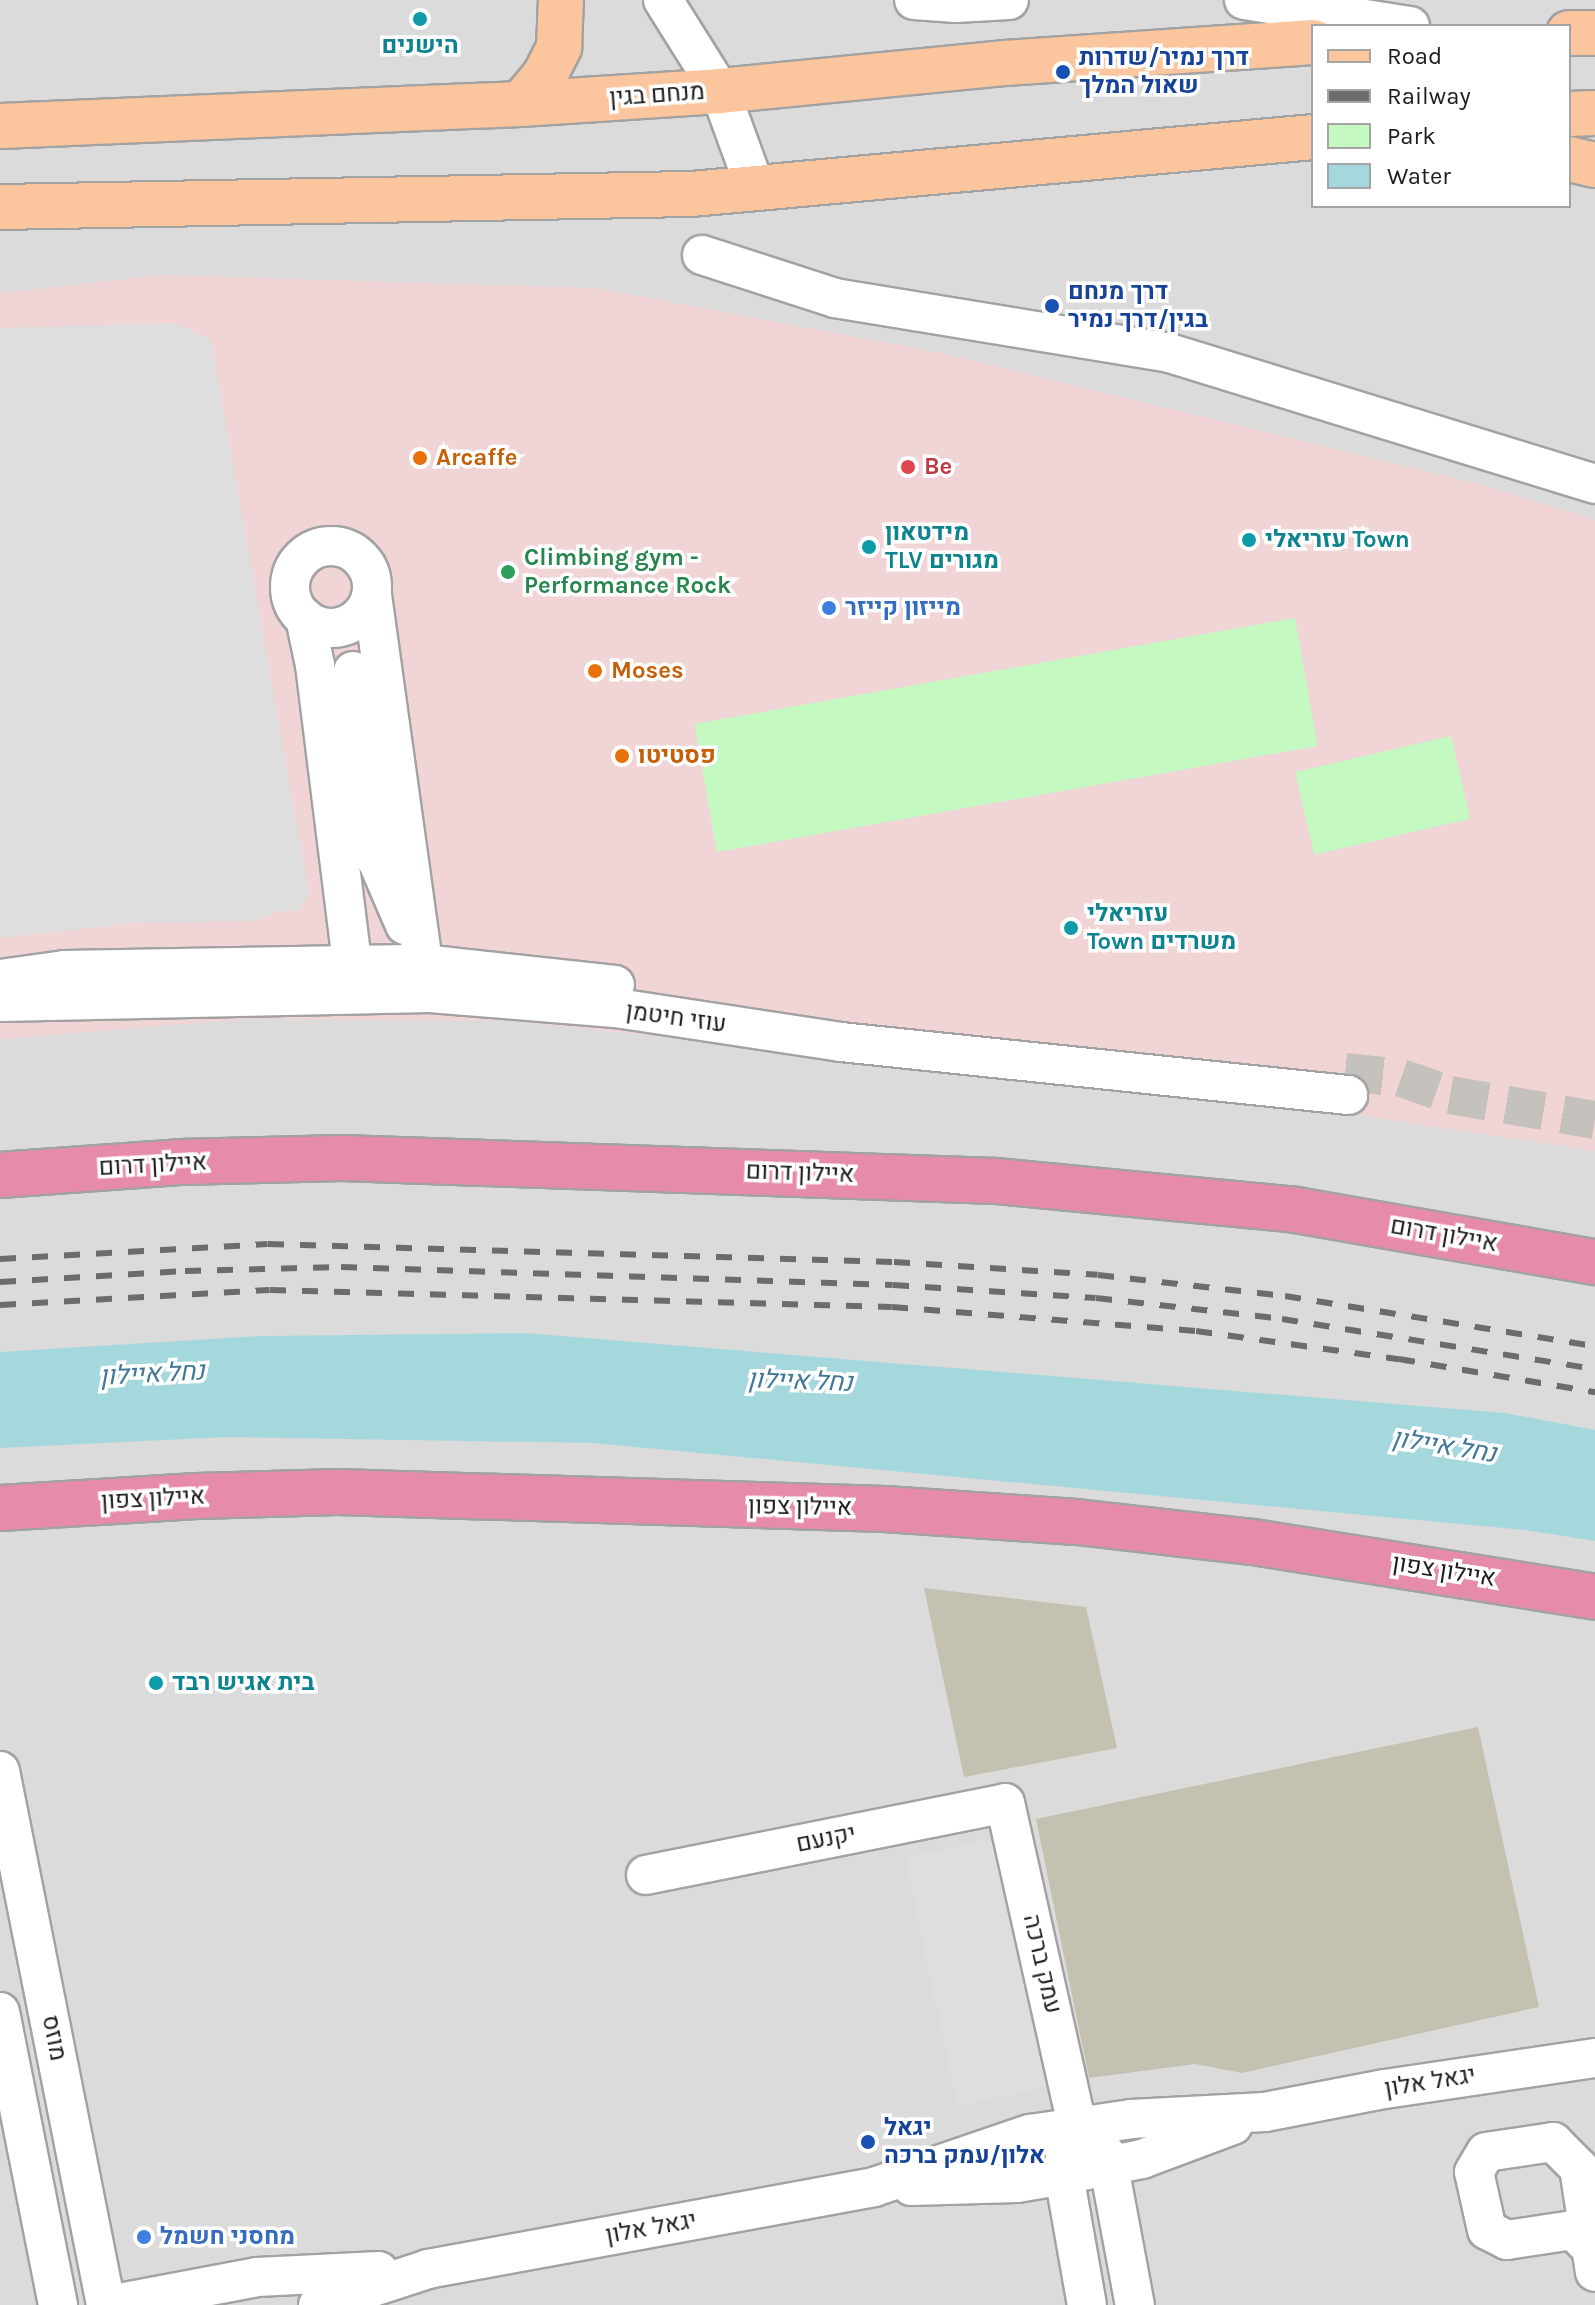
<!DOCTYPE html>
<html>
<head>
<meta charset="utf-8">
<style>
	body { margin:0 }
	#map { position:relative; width:1595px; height:2305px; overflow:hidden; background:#efeae4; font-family:Karla,Heebo,sans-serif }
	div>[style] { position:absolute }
	.residential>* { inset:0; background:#dcdbdb }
	.commercial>* { inset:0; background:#f0d4d6 }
	.construction>* { inset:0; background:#c4c1b0 }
	.park>* { inset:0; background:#c5f9c2; transform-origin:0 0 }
	.parking>* { inset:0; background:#dedede; transform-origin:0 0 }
	.water>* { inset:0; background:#a5d8dd }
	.minor-tunnel>* { height:38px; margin-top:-19px; transform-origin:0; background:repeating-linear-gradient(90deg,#c5c1bc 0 38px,transparent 0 57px) }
	.roads { filter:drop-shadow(2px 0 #a2a2a2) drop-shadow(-2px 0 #a2a2a2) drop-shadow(0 2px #a2a2a2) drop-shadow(0 -2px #a2a2a2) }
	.minor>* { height:38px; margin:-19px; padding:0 19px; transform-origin:19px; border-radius:19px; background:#fff }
	.minor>.ring { margin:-19px; padding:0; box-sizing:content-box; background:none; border:38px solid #fff; border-radius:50% }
	.major>* { height:44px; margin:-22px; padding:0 22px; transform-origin:22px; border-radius:22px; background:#fbc69d }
	.highway>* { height:44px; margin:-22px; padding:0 22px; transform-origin:22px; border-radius:22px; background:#e68ca9 }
	.rail>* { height:6px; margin-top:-3px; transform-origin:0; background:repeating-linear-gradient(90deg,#6c6c6c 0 16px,transparent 0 32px) }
	.dots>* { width:22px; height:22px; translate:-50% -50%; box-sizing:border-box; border:4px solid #fff; border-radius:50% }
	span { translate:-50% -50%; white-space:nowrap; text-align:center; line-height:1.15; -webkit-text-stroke:7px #fff; paint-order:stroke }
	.culture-label { font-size:24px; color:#0d838f; font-weight:700 }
	.left { translate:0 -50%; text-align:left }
	.transit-label { font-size:24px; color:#164399; font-weight:700 }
	.street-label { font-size:24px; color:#1e1e1e }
	.food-label { font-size:24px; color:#c56008; font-weight:700 }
	.health-label { font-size:24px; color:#be3a42; font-weight:700 }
	.leisure-label { font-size:24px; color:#27864d; font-weight:700 }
	.shop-label { font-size:24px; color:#366cbe; font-weight:700 }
	.water-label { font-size:26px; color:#427796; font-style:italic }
	.legend { position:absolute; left:1311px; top:24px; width:260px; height:184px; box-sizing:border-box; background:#fff; border:2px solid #a5a5a5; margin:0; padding:10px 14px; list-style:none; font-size:24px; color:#1e1e1e }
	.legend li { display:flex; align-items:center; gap:16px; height:40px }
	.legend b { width:40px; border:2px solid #a5a5a5 }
</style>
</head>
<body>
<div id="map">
	<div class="residential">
		<div style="clip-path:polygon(evenodd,0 0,1595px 0,1595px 2305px,0 2305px,0 0,1313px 26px,1569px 26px,1569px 206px,1313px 206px,1313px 26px)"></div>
	</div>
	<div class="commercial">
		<div style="clip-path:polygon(161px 275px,596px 288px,937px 352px,1483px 485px,1595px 520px,1595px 1151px,1239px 1097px,510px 1021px,250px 1019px,0 1039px,0 293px)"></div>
	</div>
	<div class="construction">
		<div style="clip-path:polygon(924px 1588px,1086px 1607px,1117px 1748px,964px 1777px)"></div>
		<div style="clip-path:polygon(1478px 1727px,1539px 2007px,1242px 2073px,1195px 2064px,1089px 2078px,1036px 1819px)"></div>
	</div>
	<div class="park">
		<div style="left:1295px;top:618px;width:130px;height:610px;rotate:80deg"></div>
		<div style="left:1451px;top:736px;width:85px;height:160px;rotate:77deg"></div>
	</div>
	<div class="parking">
		<div style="clip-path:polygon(176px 323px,211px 340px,309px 895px,299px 910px,281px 911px,255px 921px,134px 923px,0 938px,0 328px)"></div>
		<div style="left:993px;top:1839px;width:254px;height:90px;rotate:78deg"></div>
	</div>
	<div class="water">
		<div style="clip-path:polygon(524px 1333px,1505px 1413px,1595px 1430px,1595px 1541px,1525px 1530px,592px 1443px,227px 1437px,0 1448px,0 1352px,262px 1336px)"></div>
	</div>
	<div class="minor-tunnel">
		<div style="left:1345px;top:1072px;width:56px;rotate:6.1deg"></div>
		<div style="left:1401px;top:1078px;width:52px;rotate:19.1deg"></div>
		<div style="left:1450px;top:1095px;width:147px;rotate:9.8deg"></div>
	</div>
	<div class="roads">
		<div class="minor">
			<div style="left:663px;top:0;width:107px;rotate:57.9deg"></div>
			<div style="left:720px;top:91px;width:105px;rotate:70deg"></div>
			<div style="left:914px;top:0;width:42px;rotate:4.1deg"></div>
			<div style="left:956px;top:3px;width:53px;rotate:-3.2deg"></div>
			<div style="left:1244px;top:0;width:168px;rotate:8.9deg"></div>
			<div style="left:702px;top:255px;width:140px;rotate:17.9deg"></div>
			<div style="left:835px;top:298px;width:335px;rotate:9.3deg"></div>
			<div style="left:1166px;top:352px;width:449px;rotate:17.1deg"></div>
			<div class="ring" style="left:290px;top:546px;width:44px;height:44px"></div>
			<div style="left:372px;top:595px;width:373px;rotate:82.1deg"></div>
			<div style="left:305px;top:618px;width:48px;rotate:78deg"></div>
			<div style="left:315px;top:665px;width:301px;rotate:82.9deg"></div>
			<div style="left:352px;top:964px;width:25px;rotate:40deg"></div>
			<div style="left:353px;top:671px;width:191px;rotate:82.8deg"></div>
			<div style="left:377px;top:860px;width:71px;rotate:66.7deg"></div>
			<div style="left:0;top:979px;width:65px;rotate:-8deg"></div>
			<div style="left:64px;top:970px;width:359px;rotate:-1deg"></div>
			<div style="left:423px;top:964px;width:193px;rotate:6.2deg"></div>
			<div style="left:0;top:1002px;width:430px;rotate:-1.2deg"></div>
			<div style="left:430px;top:993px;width:194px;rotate:4.7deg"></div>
			<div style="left:623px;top:1009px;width:220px;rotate:8.6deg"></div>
			<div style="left:841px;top:1042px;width:510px;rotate:5.97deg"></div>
			<div style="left:0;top:1771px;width:544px;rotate:78.77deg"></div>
			<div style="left:646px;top:1875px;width:366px;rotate:-11.3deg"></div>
			<div style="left:1005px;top:1803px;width:331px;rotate:77.4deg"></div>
			<div style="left:1077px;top:2126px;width:23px;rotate:38deg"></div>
			<div style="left:1095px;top:2140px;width:20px;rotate:53deg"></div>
			<div style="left:1107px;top:2156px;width:152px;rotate:79.4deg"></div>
			<div style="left:0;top:2012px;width:299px;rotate:78.8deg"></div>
			<div style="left:1065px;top:2149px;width:26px;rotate:92deg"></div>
			<div style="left:1064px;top:2175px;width:132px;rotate:80deg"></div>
			<div style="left:911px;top:2186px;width:106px;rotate:-1.6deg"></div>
			<div style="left:1017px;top:2183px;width:48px;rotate:-9.7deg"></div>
			<div style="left:1064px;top:2175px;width:80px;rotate:-11.6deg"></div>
			<div style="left:1142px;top:2159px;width:97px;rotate:-20.5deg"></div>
			<div style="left:1590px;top:2247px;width:24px;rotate:-135deg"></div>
			<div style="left:1573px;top:2230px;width:67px;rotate:171.4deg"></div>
			<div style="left:1507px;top:2240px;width:22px;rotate:-153deg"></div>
			<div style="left:1487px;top:2230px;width:59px;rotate:-102.6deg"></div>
			<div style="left:1474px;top:2172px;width:23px;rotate:-59deg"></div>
			<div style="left:1486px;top:2152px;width:68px;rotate:-8.5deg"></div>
			<div style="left:1553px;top:2142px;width:37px;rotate:45deg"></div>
			<div style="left:1579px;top:2168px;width:105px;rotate:81.3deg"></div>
			<div style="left:109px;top:2305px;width:151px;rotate:-10.7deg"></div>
			<div style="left:257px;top:2277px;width:122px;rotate:-2.8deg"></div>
			<div style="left:318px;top:2305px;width:116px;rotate:-18.1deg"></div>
			<div style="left:428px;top:2269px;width:453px;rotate:-10.4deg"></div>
			<div style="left:874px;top:2187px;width:165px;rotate:-18.8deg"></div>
			<div style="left:1030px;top:2134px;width:102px;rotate:-8.4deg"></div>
			<div style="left:1131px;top:2119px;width:134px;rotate:-3deg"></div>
			<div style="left:1265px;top:2112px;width:122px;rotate:-10.9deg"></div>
			<div style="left:1385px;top:2089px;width:212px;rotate:-8.4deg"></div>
		</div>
		<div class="major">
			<div style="left:1569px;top:33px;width:26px"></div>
			<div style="left:521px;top:104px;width:35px;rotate:-50deg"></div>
			<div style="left:544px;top:77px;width:34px;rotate:-63deg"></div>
			<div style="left:559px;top:47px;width:47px;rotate:-87.6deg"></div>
			<div style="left:1569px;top:114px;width:26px;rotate:-2deg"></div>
			<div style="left:0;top:126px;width:521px;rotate:-2.42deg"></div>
			<div style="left:521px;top:104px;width:199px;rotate:-3.7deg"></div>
			<div style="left:720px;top:91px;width:286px;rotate:-5.6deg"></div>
			<div style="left:1005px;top:63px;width:309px;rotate:-3.9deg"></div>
			<div style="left:1569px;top:159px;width:27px;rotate:13deg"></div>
			<div style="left:0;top:207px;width:692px;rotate:-1.08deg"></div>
			<div style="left:692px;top:194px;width:624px;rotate:-5.24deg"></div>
		</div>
		<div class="highway">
			<div style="left:0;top:1175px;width:180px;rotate:-4.1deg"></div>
			<div style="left:180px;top:1162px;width:162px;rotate:-1.4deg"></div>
			<div style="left:342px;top:1158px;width:654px;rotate:2.01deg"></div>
			<div style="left:996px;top:1181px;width:301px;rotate:5.5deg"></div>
			<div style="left:1296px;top:1210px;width:303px;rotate:9.9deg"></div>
			<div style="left:0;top:1508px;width:197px;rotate:-3.5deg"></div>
			<div style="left:197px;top:1496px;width:141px;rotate:-1.6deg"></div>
			<div style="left:338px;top:1492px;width:547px;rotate:1.78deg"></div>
			<div style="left:885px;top:1509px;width:192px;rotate:3.9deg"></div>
			<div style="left:1077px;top:1522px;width:177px;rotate:6.5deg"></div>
			<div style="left:1253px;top:1542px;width:346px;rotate:9.1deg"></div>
		</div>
	</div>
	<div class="rail">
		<div style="left:0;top:1259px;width:268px;rotate:-3.2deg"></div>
		<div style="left:268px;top:1244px;width:626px;rotate:1.65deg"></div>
		<div style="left:894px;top:1262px;width:204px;rotate:3.6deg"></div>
		<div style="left:1098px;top:1275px;width:188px;rotate:6.4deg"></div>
		<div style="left:1285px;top:1296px;width:314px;rotate:9.2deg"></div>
		<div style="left:0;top:1282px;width:185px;rotate:-3.4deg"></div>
		<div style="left:185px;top:1271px;width:156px;rotate:-1.5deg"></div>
		<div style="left:341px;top:1267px;width:552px;rotate:1.87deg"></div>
		<div style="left:893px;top:1285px;width:203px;rotate:3.7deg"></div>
		<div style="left:1096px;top:1298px;width:187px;rotate:6.4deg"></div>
		<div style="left:1282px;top:1319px;width:317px;rotate:9.1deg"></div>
		<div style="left:0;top:1305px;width:270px;rotate:-3.2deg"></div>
		<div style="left:270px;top:1290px;width:622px;rotate:1.57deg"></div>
		<div style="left:892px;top:1307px;width:305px;rotate:4.5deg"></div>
		<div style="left:1196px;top:1331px;width:205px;rotate:7.9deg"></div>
		<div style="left:1399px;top:1359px;width:199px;rotate:9.6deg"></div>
	</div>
	<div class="dots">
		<div style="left:420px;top:19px;background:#0f9aa8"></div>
		<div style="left:1063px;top:72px;background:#1a4fb4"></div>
		<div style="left:1052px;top:306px;background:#1a4fb4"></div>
		<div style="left:420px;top:458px;background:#e8710a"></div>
		<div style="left:908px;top:467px;background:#e0444e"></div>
		<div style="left:1249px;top:540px;background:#0f9aa8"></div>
		<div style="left:869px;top:547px;background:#0f9aa8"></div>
		<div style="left:508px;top:572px;background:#2e9e5b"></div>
		<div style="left:829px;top:608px;background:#3f7fe0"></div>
		<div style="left:595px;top:671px;background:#e8710a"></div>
		<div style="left:622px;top:756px;background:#e8710a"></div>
		<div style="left:1071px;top:928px;background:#0f9aa8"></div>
		<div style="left:156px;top:1683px;background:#0f9aa8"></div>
		<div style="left:868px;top:2142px;background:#1a4fb4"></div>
		<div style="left:144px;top:2237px;background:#3f7fe0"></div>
	</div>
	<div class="culture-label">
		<span style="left:420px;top:46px">הישנים</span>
		<span class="left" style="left:885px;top:547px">מידטאון<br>TLV מגורים</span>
		<span class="left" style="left:1265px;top:540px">עזריאלי Town</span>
		<span class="left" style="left:1087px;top:928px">עזריאלי<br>Town משרדים</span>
		<span class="left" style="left:172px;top:1683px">בית אגיש רבד</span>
	</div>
	<div class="transit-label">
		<span class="left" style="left:1079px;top:72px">דרך נמיר/שדרות<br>שאול המלך</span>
		<span class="left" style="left:1068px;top:306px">דרך מנחם<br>בגין/דרך נמיר</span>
		<span class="left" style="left:884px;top:2142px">יגאל<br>אלון/עמק ברכה</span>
	</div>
	<div class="street-label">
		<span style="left:657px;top:95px;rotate:-4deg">מנחם בגין</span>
		<span style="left:676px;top:1018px;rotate:8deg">עוזי חיטמן</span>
		<span style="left:153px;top:1165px;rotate:-3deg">איילון דרום</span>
		<span style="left:800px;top:1173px;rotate:2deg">איילון דרום</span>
		<span style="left:1444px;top:1235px;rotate:10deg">איילון דרום</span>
		<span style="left:153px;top:1499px;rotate:-3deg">איילון צפון</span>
		<span style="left:800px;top:1507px;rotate:1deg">איילון צפון</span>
		<span style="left:1444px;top:1571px;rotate:9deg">איילון צפון</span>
		<span style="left:826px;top:1839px;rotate:-11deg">יקנעם</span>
		<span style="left:1042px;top:1964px;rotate:77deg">עמק ברכה</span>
		<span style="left:54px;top:2038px;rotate:79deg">מוזס</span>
		<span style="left:1430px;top:2082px;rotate:-9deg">יגאל אלון</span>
		<span style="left:651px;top:2228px;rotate:-10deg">יגאל אלון</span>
	</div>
	<div class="food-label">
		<span class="left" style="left:436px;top:458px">Arcaffe</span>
		<span class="left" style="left:611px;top:671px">Moses</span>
		<span class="left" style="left:638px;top:756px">פסטיטו</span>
	</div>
	<div class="health-label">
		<span class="left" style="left:924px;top:467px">Be</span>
	</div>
	<div class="leisure-label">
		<span class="left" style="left:524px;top:572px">Climbing gym -<br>Performance Rock</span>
	</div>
	<div class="shop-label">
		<span class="left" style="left:845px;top:608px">מייזון קייזר</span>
		<span class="left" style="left:160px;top:2237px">מחסני חשמל</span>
	</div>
	<div class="water-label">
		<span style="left:152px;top:1374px;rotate:-3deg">נחל איילון</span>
		<span style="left:800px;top:1381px;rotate:2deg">נחל איילון</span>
		<span style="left:1444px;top:1446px;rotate:9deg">נחל איילון</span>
	</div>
	<ul class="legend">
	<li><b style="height:10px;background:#fbc69d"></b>Road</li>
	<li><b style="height:10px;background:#6c6c6c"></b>Railway</li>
	<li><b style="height:22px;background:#c5f9c2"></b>Park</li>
	<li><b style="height:22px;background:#a5d8dd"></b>Water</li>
	</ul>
</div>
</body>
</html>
